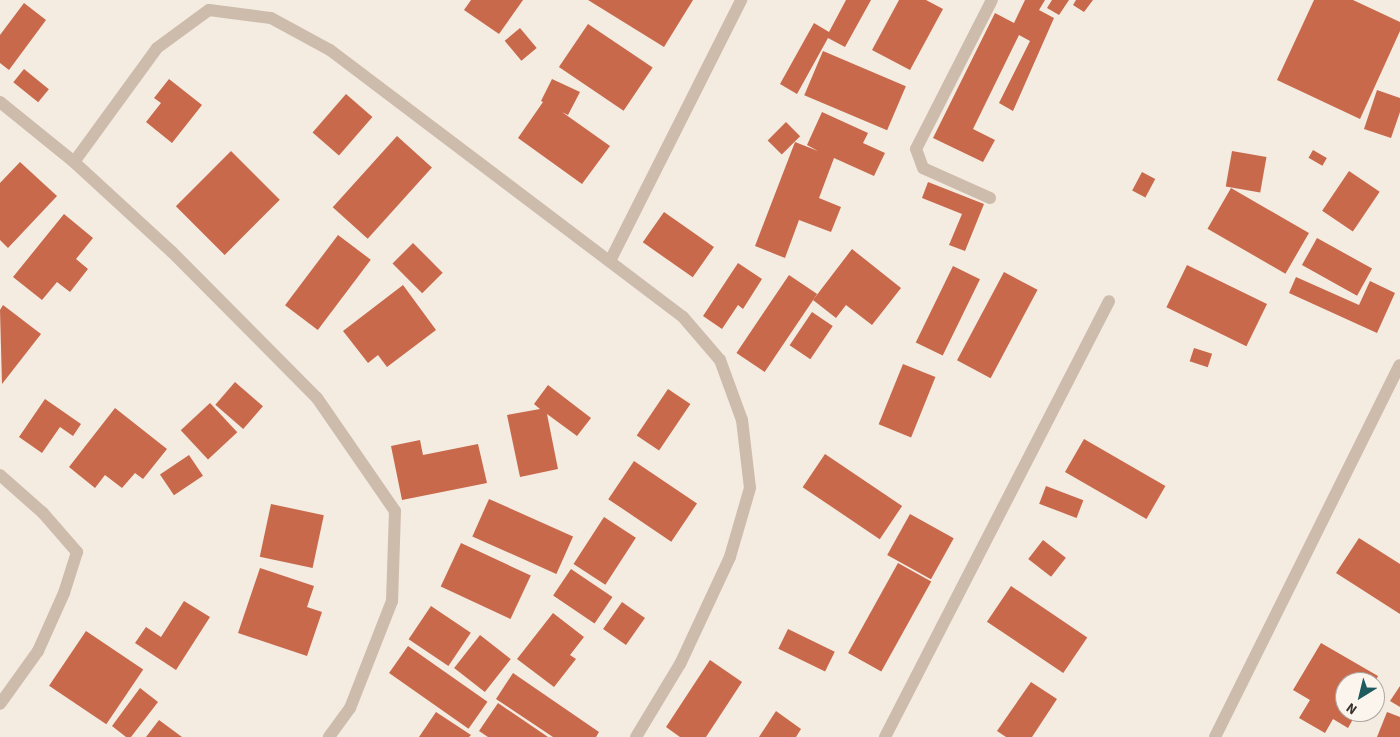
<!DOCTYPE html>
<html>
<head>
<meta charset="utf-8">
<style>
	body { margin:0 }
	#map { position:relative; width:1400px; height:737px; overflow:hidden; background:#f4ebe1; font-family:"Source Sans 3",sans-serif }
	div>[style] { position:absolute }
	.building>* { inset:0; background:#c8694b; transform-origin:0 0 }
	.minor>* { height:12px; margin:-6px; padding:0 6px; transform-origin:6px; border-radius:6px; background:#cdbbac }
	span { translate:-50% -50%; white-space:nowrap; text-align:center; line-height:1.15; -webkit-text-stroke:5px #fbf5ee; paint-order:stroke }
	.north { position:absolute; left:1335px; top:672px; width:50px; height:50px; box-sizing:border-box; background:#fbf5ee; border:1px solid #aea6a0; border-radius:50%; rotate:216deg; font-size:14px; font-weight:700; line-height:20px; text-align:center; color:#3b302b }
	.north::after { content:''; display:block; margin:auto; width:18px; height:22px; background:#1f5a5e; clip-path:polygon(50% 0,100% 100%,50% 72%,0 100%) }
</style>
</head>
<body>
<div id="map">
	<div class="building">
		<div style="clip-path:polygon(471px 0,523px 0,499px 34px,464px 10px)"></div>
		<div style="clip-path:polygon(588px 0,693px 0,664px 47px)"></div>
		<div style="clip-path:polygon(846px 0,871px 0,845px 47px,828px 38px,797px 94px,780px 84px,814px 23px,829px 32px)"></div>
		<div style="clip-path:polygon(899px 0,926px 0,943px 9px,910px 70px,872px 50px)"></div>
		<div style="clip-path:polygon(1025px 0,1045px 0,1039px 10px,1054px 18px,1013px 111px,999px 103px,1030px 41px,1019px 35px,973px 129px,995px 140px,983px 162px,933px 138px,995px 13px,1014px 23px)"></div>
		<div style="clip-path:polygon(1052px 0,1069px 0,1059px 15px,1047px 8px)"></div>
		<div style="clip-path:polygon(1076px 0,1093px 0,1084px 12px,1073px 5px)"></div>
		<div style="clip-path:polygon(1314px 0,1353px 0,1400px 22px,1400px 31px,1360px 119px,1277px 80px)"></div>
		<div style="clip-path:polygon(24px 3px,46px 20px,9px 70px,0 63px,0 35px)"></div>
		<div style="left:588px;top:24px;width:78px;height:52px;rotate:34deg"></div>
		<div style="left:520px;top:28px;width:26px;height:20px;rotate:50deg"></div>
		<div style="left:823px;top:51px;width:90px;height:48px;rotate:23deg"></div>
		<div style="left:24px;top:69px;width:32px;height:17px;rotate:39deg"></div>
		<div style="clip-path:polygon(169px 79px,202px 105px,172px 143px,146px 122px,161px 103px,154px 98px)"></div>
		<div style="clip-path:polygon(552px 79px,580px 92px,568px 115px,562px 112px,610px 146px,582px 184px,518px 138px,543px 102px,541px 101px)"></div>
		<div style="clip-path:polygon(1377px 90px,1400px 98px,1400px 112px,1391px 138px,1364px 129px)"></div>
		<div style="left:346px;top:94px;width:35px;height:51px;rotate:41deg"></div>
		<div style="clip-path:polygon(822px 112px,868px 133px,863px 143px,885px 153px,874px 176px,834px 158px,819px 198px,841px 207px,831px 232px,799px 220px,785px 258px,755px 246px,795px 142px,818px 151px,807px 145px)"></div>
		<div style="left:786px;top:122px;width:20px;height:26px;rotate:45deg"></div>
		<div style="left:397px;top:136px;width:47px;height:96px;rotate:42deg"></div>
		<div style="left:1313px;top:150px;width:16px;height:9px;rotate:30deg"></div>
		<div style="left:231px;top:151px;width:69px;height:78px;rotate:45deg"></div>
		<div style="left:1232px;top:151px;width:35px;height:36px;rotate:10deg"></div>
		<div style="clip-path:polygon(20px 162px,57px 196px,8px 248px,0 240px,0 183px)"></div>
		<div style="left:1349px;top:171px;width:37px;height:48px;rotate:34deg"></div>
		<div style="left:1142px;top:172px;width:15px;height:21px;rotate:28deg"></div>
		<div style="clip-path:polygon(928px 182px,984px 204px,965px 251px,949px 245px,962px 214px,922px 198px)"></div>
		<div style="left:1231px;top:188px;width:90px;height:47px;rotate:30deg"></div>
		<div style="left:664px;top:212px;width:61px;height:37px;rotate:35deg"></div>
		<div style="clip-path:polygon(64px 214px,93px 238px,76px 259px,88px 269px,70px 292px,57px 282px,42px 300px,13px 277px)"></div>
		<div style="left:338px;top:235px;width:41px;height:88px;rotate:37deg"></div>
		<div style="left:1317px;top:238px;width:63px;height:31px;rotate:29deg"></div>
		<div style="left:413px;top:243px;width:42px;height:29px;rotate:45deg"></div>
		<div style="clip-path:polygon(852px 249px,901px 288px,872px 325px,846px 305px,836px 318px,813px 300px)"></div>
		<div style="clip-path:polygon(738px 263px,762px 279px,743px 309px,738px 305px,722px 329px,703px 316px)"></div>
		<div style="left:1187px;top:265px;width:89px;height:47px;rotate:26deg"></div>
		<div style="left:953px;top:266px;width:30px;height:85px;rotate:26deg"></div>
		<div style="left:1004px;top:272px;width:38px;height:100px;rotate:28deg"></div>
		<div style="left:789px;top:275px;width:34px;height:94px;rotate:34deg"></div>
		<div style="clip-path:polygon(1296px 277px,1359px 305px,1370px 281px,1395px 293px,1377px 333px,1289px 293px)"></div>
		<div style="clip-path:polygon(403px 285px,436px 330px,387px 367px,378px 355px,368px 363px,343px 331px)"></div>
		<div style="clip-path:polygon(3px 305px,41px 334px,2px 384px,0 310px)"></div>
		<div style="left:812px;top:312px;width:25px;height:40px;rotate:34deg"></div>
		<div style="left:1194px;top:348px;width:19px;height:14px;rotate:18deg"></div>
		<div style="left:903px;top:364px;width:35px;height:65px;rotate:22deg"></div>
		<div style="left:235px;top:382px;width:37px;height:30px;rotate:41deg"></div>
		<div style="clip-path:polygon(548px 385px,591px 418px,577px 436px,547px 414px,558px 469px,520px 477px,507px 415px,540px 409px,534px 404px)"></div>
		<div style="left:668px;top:389px;width:27px;height:56px;rotate:34deg"></div>
		<div style="clip-path:polygon(45px 399px,81px 424px,73px 436px,60px 427px,42px 453px,19px 437px)"></div>
		<div style="left:210px;top:403px;width:40px;height:40px;rotate:47deg"></div>
		<div style="clip-path:polygon(115px 408px,167px 449px,143px 479px,135px 473px,122px 488px,105px 475px,95px 488px,69px 467px)"></div>
		<div style="left:1084px;top:439px;width:94px;height:38px;rotate:30deg"></div>
		<div style="clip-path:polygon(420px 440px,423px 455px,478px 444px,487px 483px,402px 500px,391px 446px)"></div>
		<div style="left:825px;top:454px;width:93px;height:40px;rotate:34deg"></div>
		<div style="left:189px;top:455px;width:25px;height:35px;rotate:56deg"></div>
		<div style="left:634px;top:461px;width:76px;height:46px;rotate:34deg"></div>
		<div style="left:1046px;top:486px;width:40px;height:19px;rotate:21deg"></div>
		<div style="left:489px;top:499px;width:92px;height:41px;rotate:24deg"></div>
		<div style="left:271px;top:504px;width:54px;height:54px;rotate:12deg"></div>
		<div style="left:910px;top:514px;width:50px;height:47px;rotate:29deg"></div>
		<div style="left:604px;top:517px;width:38px;height:56px;rotate:33deg"></div>
		<div style="clip-path:polygon(1359px 538px,1400px 564px,1400px 614px,1336px 573px)"></div>
		<div style="left:1043px;top:540px;width:29px;height:24px;rotate:38deg"></div>
		<div style="left:461px;top:543px;width:77px;height:48px;rotate:25deg"></div>
		<div style="left:898px;top:563px;width:38px;height:103px;rotate:29deg"></div>
		<div style="clip-path:polygon(260px 568px,314px 586px,307px 607px,322px 612px,307px 656px,238px 633px)"></div>
		<div style="left:571px;top:569px;width:50px;height:32px;rotate:34deg"></div>
		<div style="left:1011px;top:586px;width:92px;height:43px;rotate:34deg"></div>
		<div style="clip-path:polygon(184px 601px,210px 617px,176px 670px,135px 643px,146px 627px,161px 637px)"></div>
		<div style="left:622px;top:602px;width:28px;height:33px;rotate:35deg"></div>
		<div style="left:431px;top:606px;width:48px;height:40px;rotate:34deg"></div>
		<div style="clip-path:polygon(553px 613px,584px 637px,570px 655px,576px 659px,554px 687px,517px 659px)"></div>
		<div style="left:788px;top:629px;width:52px;height:22px;rotate:26deg"></div>
		<div style="left:86px;top:631px;width:69px;height:66px;rotate:34deg"></div>
		<div style="left:480px;top:635px;width:39px;height:42px;rotate:38deg"></div>
		<div style="clip-path:polygon(1321px 643px,1378px 676px,1375px 682px,1345px 682px,1345px 712px,1357px 712px,1348px 728px,1333px 719px,1325px 733px,1299px 718px,1310px 700px,1293px 690px)"></div>
		<div style="left:408px;top:646px;width:97px;height:33px;rotate:35deg"></div>
		<div style="clip-path:polygon(710px 660px,742px 682px,706px 737px,680px 737px,666px 727px)"></div>
		<div style="clip-path:polygon(513px 673px,599px 732px,596px 737px,553px 737px,496px 699px)"></div>
		<div style="clip-path:polygon(1031px 682px,1057px 699px,1032px 737px,1006px 737px,997px 731px)"></div>
		<div style="clip-path:polygon(1400px 686px,1400px 707px,1390px 701px)"></div>
		<div style="clip-path:polygon(140px 688px,158px 702px,131px 737px,126px 737px,112px 726px)"></div>
		<div style="clip-path:polygon(498px 703px,548px 737px,488px 737px,479px 731px)"></div>
		<div style="clip-path:polygon(776px 711px,801px 729px,796px 737px,759px 737px)"></div>
		<div style="clip-path:polygon(436px 712px,471px 735px,469px 737px,419px 737px)"></div>
		<div style="clip-path:polygon(1387px 712px,1400px 717px,1400px 737px,1377px 737px)"></div>
		<div style="clip-path:polygon(159px 720px,182px 737px,146px 737px)"></div>
	</div>
	<div class="minor">
		<div style="left:0;top:102px;width:95px;rotate:39deg"></div>
		<div style="left:74px;top:162px;width:133px;rotate:42.6deg"></div>
		<div style="left:172px;top:252px;width:206px;rotate:45.2deg"></div>
		<div style="left:317px;top:398px;width:137px;rotate:55.4deg"></div>
		<div style="left:395px;top:511px;width:90px;rotate:91.9deg"></div>
		<div style="left:392px;top:601px;width:115px;rotate:111.4deg"></div>
		<div style="left:350px;top:708px;width:36px;rotate:126deg"></div>
		<div style="left:74px;top:162px;width:141px;rotate:-53.9deg"></div>
		<div style="left:157px;top:48px;width:64px;rotate:-36.2deg"></div>
		<div style="left:209px;top:10px;width:63px;rotate:7.4deg"></div>
		<div style="left:271px;top:18px;width:67px;rotate:28.5deg"></div>
		<div style="left:330px;top:50px;width:443px;rotate:37.1deg"></div>
		<div style="left:683px;top:317px;width:57px;rotate:49.3deg"></div>
		<div style="left:720px;top:360px;width:64px;rotate:69.9deg"></div>
		<div style="left:742px;top:420px;width:68px;rotate:83.3deg"></div>
		<div style="left:750px;top:488px;width:72px;rotate:106.2deg"></div>
		<div style="left:730px;top:557px;width:118px;rotate:115deg"></div>
		<div style="left:680px;top:664px;width:85px;rotate:121.1deg"></div>
		<div style="left:990px;top:198px;width:73px;rotate:-155.9deg"></div>
		<div style="left:923px;top:168px;width:20px;rotate:-110deg"></div>
		<div style="left:916px;top:149px;width:167px;rotate:-63deg"></div>
		<div style="left:611px;top:259px;width:290px;rotate:-63.3deg"></div>
		<div style="left:0;top:475px;width:57px;rotate:41.5deg"></div>
		<div style="left:43px;top:513px;width:52px;rotate:48.9deg"></div>
		<div style="left:77px;top:552px;width:43px;rotate:107.6deg"></div>
		<div style="left:64px;top:593px;width:64px;rotate:114.1deg"></div>
		<div style="left:38px;top:651px;width:65px;rotate:125.6deg"></div>
		<div style="left:885px;top:737px;width:490px;rotate:-62.8deg"></div>
		<div style="left:1215px;top:737px;width:415px;rotate:-63.6deg"></div>
	</div>
	<div class="north">N</div>
</div>
</body>
</html>
